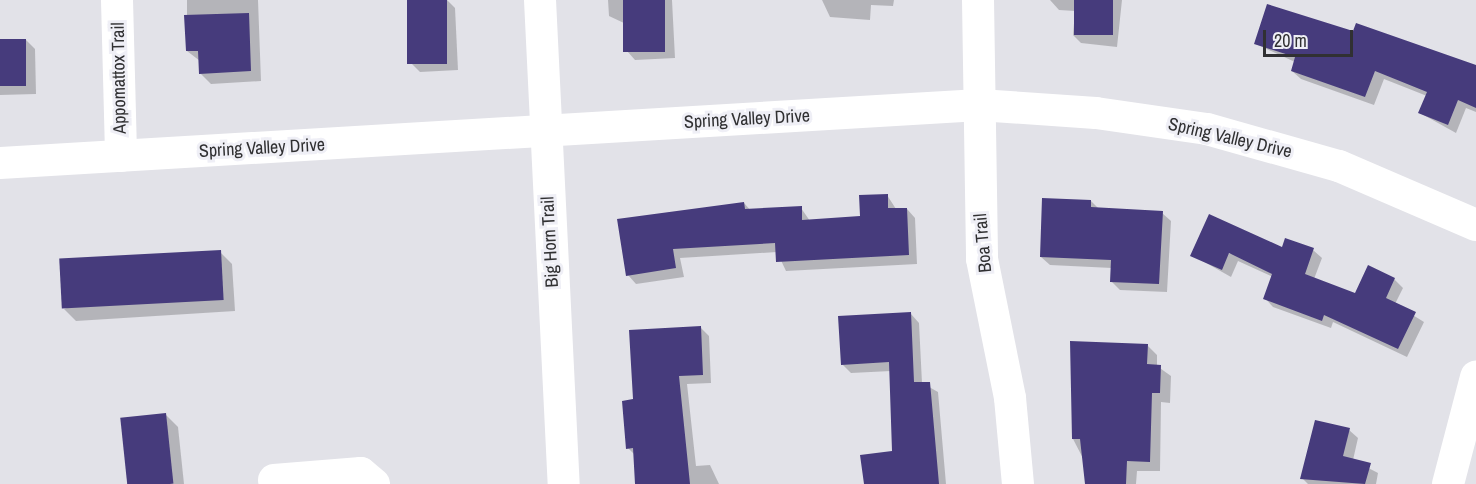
<!DOCTYPE html>
<html>
<head>
<meta charset="utf-8">
<style>
	body { margin:0 }
	#map { position:relative; width:1476px; height:484px; overflow:hidden; background:#e2e2e8; font-family:"Archivo Narrow",sans-serif }
	div>[style] { position:absolute }
	.shadow>* { inset:0; background:#0003 }
	.building>* { inset:0; background:#463b7c; transform-origin:0 0 }
	.minor>* { height:32px; margin:-16px; padding:0 16px; transform-origin:16px; border-radius:16px; background:#fff }
	span { translate:-50% -50%; white-space:nowrap; text-align:center; line-height:1.15; -webkit-text-stroke:6px #efeff6; paint-order:stroke }
	.street-label { font-size:18px; color:#303032 }
	.scale { position:absolute; left:1263px; top:30px; width:90px; height:27px; box-sizing:border-box; border:3px solid #303032; border-top:0; padding-left:8px; font-size:18px; line-height:21px; white-space:nowrap; color:#303032; -webkit-text-stroke:4px #efeff6; paint-order:stroke }
</style>
</head>
<body>
<div id="map">
	<div class="shadow">
		<div style="clip-path:polygon(187px 0,258px 0,261px 81px,211px 84px,200px 73px,200px 61px,187px 51px)"></div>
		<div style="clip-path:polygon(427px 0,447px 0,455px 8px,458px 70px,420px 72px,412px 64px)"></div>
		<div style="clip-path:polygon(608px 0,672px 0,675px 58px,635px 60px,627px 51px,626px 24px,609px 16px)"></div>
		<div style="clip-path:polygon(822px 0,894px 0,893px 6px,871px 5px,870px 20px,830px 17px)"></div>
		<div style="clip-path:polygon(1050px 0,1122px 0,1117px 47px,1081px 43px,1073px 35px,1075px 11px,1059px 10px)"></div>
		<div style="clip-path:polygon(1354px 33px,1476px 67px,1476px 112px,1466px 108px,1456px 133px,1420px 113px,1427px 96px,1384px 79px,1374px 105px,1301px 79px,1292px 71px,1295px 62px,1256px 44px)"></div>
		<div style="clip-path:polygon(26px 40px,35px 49px,36px 94px,0 95px,0 41px)"></div>
		<div style="clip-path:polygon(887px 195px,896px 209px,907px 209px,915px 218px,917px 264px,786px 271px,777px 252px,680px 258px,684px 277px,636px 284px,628px 275px,744px 203px,751px 211px,801px 208px,810px 221px,861px 218px)"></div>
		<div style="clip-path:polygon(1091px 201px,1099px 209px,1162px 213px,1171px 221px,1167px 292px,1120px 290px,1111px 281px,1112px 268px,1050px 265px,1041px 257px)"></div>
		<div style="clip-path:polygon(1313px 250px,1322px 258px,1314px 279px,1356px 295px,1394px 279px,1403px 288px,1395px 304px,1424px 322px,1407px 357px,1333px 322px,1331px 328px,1273px 307px,1265px 298px,1273px 277px,1238px 261px,1231px 277px,1192px 255px)"></div>
		<div style="clip-path:polygon(220px 252px,232px 264px,235px 311px,76px 321px,64px 309px)"></div>
		<div style="clip-path:polygon(911px 314px,919px 323px,922px 383px,938px 392px,946px 484px,866px 484px,894px 452px,891px 371px,851px 373px,842px 364px)"></div>
		<div style="clip-path:polygon(700px 327px,709px 336px,711px 383px,687px 384px,696px 466px,710px 465px,719px 484px,636px 484px,635px 455px,628px 448px,635px 401px)"></div>
		<div style="clip-path:polygon(1147px 345px,1157px 355px,1157px 366px,1171px 376px,1170px 403px,1161px 402px,1160px 471px,1137px 471px,1136px 484px,1086px 484px,1087px 466px,1073px 439px)"></div>
		<div style="clip-path:polygon(166px 415px,178px 427px,184px 484px,127px 484px)"></div>
		<div style="clip-path:polygon(1349px 430px,1358px 438px,1353px 460px,1378px 473px,1376px 484px,1308px 484px,1302px 478px)"></div>
	</div>
	<div class="building">
		<div style="left:407px;top:0;width:40px;height:64px"></div>
		<div style="left:623px;top:0;width:42px;height:52px"></div>
		<div style="left:1074px;top:0;width:39px;height:35px"></div>
		<div style="clip-path:polygon(1267px 4px,1353px 31px,1356px 23px,1476px 65px,1476px 108px,1458px 100px,1448px 125px,1418px 113px,1427px 92px,1375px 71px,1365px 97px,1291px 71px,1295px 57px,1254px 44px)"></div>
		<div style="clip-path:polygon(249px 13px,251px 71px,199px 74px,198px 51px,186px 51px,184px 15px)"></div>
		<div style="left:0;top:39px;width:26px;height:47px"></div>
		<div style="clip-path:polygon(888px 194px,888px 208px,907px 208px,909px 255px,776px 262px,775px 243px,673px 249px,676px 268px,626px 276px,617px 219px,744px 202px,745px 209px,802px 206px,802px 220px,860px 216px,859px 195px)"></div>
		<div style="clip-path:polygon(1042px 198px,1091px 200px,1091px 207px,1163px 211px,1159px 284px,1110px 282px,1111px 260px,1040px 257px)"></div>
		<div style="clip-path:polygon(1209px 214px,1282px 247px,1285px 238px,1314px 248px,1305px 274px,1355px 293px,1368px 265px,1395px 278px,1386px 298px,1416px 312px,1398px 349px,1324px 315px,1322px 321px,1263px 299px,1272px 274px,1229px 253px,1222px 270px,1190px 256px)"></div>
		<div style="left:221px;top:250px;width:50px;height:162px;rotate:87deg"></div>
		<div style="clip-path:polygon(911px 312px,914px 382px,930px 382px,939px 484px,864px 484px,860px 455px,892px 451px,889px 362px,841px 365px,838px 316px)"></div>
		<div style="clip-path:polygon(701px 326px,703px 375px,679px 376px,690px 484px,635px 484px,633px 448px,626px 449px,622px 401px,633px 399px,629px 330px)"></div>
		<div style="clip-path:polygon(1070px 341px,1148px 344px,1147px 364px,1161px 365px,1160px 393px,1152px 393px,1150px 462px,1127px 461px,1126px 484px,1085px 484px,1080px 439px,1072px 439px)"></div>
		<div style="left:166px;top:413px;width:71px;height:46px;rotate:84deg"></div>
		<div style="clip-path:polygon(1315px 420px,1350px 428px,1343px 456px,1371px 463px,1365px 484px,1300px 479px)"></div>
	</div>
	<div class="minor">
		<div style="left:117px;top:0;width:156px;rotate:88.5deg"></div>
		<div style="left:540px;top:0;width:485px;rotate:87.2deg"></div>
		<div style="left:978px;top:0;width:259px;rotate:89.1deg"></div>
		<div style="left:982px;top:259px;width:142px;rotate:78.6deg"></div>
		<div style="left:1010px;top:398px;width:86px;rotate:84.7deg"></div>
		<div style="left:0;top:163px;width:981px;rotate:-3.39deg"></div>
		<div style="left:979px;top:105px;width:117px;rotate:3.9deg"></div>
		<div style="left:1096px;top:113px;width:112px;rotate:8.2deg"></div>
		<div style="left:1207px;top:129px;width:137px;rotate:15.7deg"></div>
		<div style="left:1339px;top:166px;width:149px;rotate:23.3deg"></div>
		<div style="left:274px;top:480px;width:87px;rotate:-4.6deg"></div>
		<div style="left:361px;top:473px;width:17px;rotate:40deg"></div>
		<div style="left:1448px;top:484px;width:111px;rotate:-75.3deg"></div>
	</div>
	<div class="street-label">
		<span style="left:119px;top:78px;rotate:-91deg">Appomattox Trail</span>
		<span style="left:747px;top:119px;rotate:-3deg">Spring Valley Drive</span>
		<span style="left:1230px;top:138px;rotate:13deg">Spring Valley Drive</span>
		<span style="left:262px;top:148px;rotate:-3deg">Spring Valley Drive</span>
		<span style="left:550px;top:242px;rotate:-93deg">Big Horn Trail</span>
		<span style="left:983px;top:243px;rotate:-95deg">Boa Trail</span>
	</div>
	<div class="scale">20 m</div>
</div>
</body>
</html>
